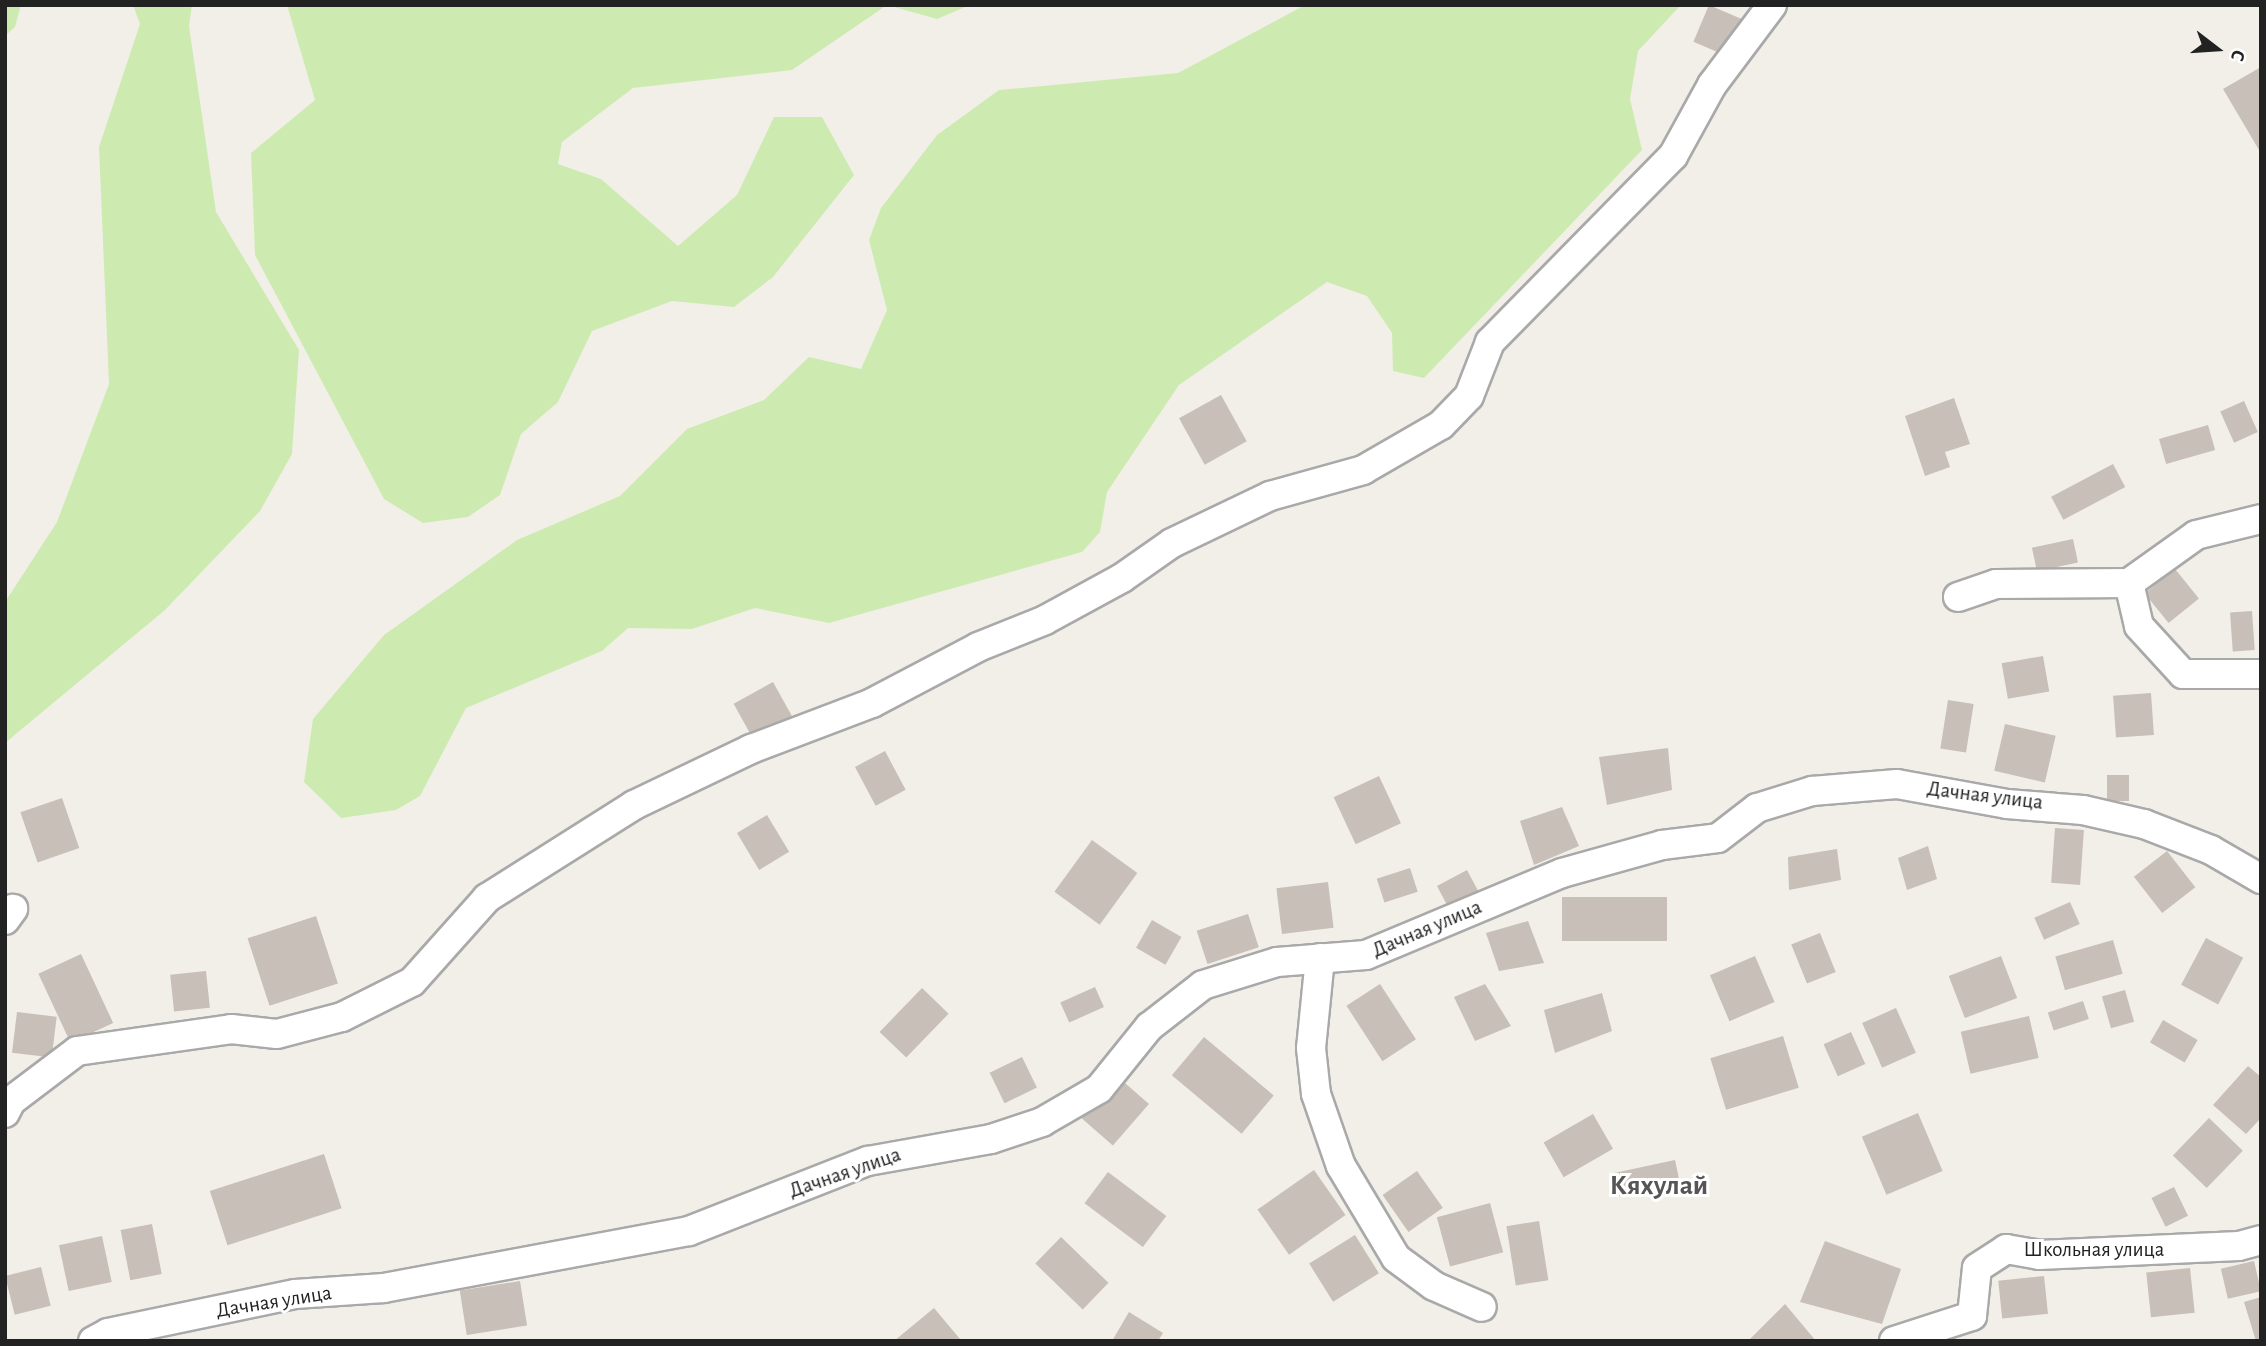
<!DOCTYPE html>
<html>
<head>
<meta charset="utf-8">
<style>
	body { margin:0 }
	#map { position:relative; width:2266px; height:1346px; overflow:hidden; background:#f2efe9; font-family:"Alegreya Sans",sans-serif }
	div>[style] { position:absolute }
	.grass>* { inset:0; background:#cdebb0 }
	.building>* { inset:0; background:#c7bfb8; transform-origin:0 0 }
	.roads { filter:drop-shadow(2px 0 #a9a9a9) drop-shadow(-2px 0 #a9a9a9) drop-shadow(0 2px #a9a9a9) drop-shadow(0 -2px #a9a9a9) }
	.minor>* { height:28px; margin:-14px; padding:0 14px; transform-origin:14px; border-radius:14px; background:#fff }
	span { translate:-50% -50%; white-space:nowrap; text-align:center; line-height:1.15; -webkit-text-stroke:6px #fff; paint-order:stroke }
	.street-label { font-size:21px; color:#222 }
	.district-label { font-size:28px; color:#555; font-weight:700 }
	.frame { position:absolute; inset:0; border:7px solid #222; pointer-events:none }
	.north { position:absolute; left:2182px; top:14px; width:70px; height:70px; -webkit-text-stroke:5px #fff; paint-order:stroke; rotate:107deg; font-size:19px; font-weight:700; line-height:28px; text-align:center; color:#222 }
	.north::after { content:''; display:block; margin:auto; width:24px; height:32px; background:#222; clip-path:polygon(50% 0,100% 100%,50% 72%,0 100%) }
</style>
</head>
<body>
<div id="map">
	<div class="grass">
		<div style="clip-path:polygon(5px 5px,21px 5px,15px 27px,5px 36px)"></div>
		<div style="clip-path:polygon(133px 5px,192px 5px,189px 26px,216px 212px,299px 350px,292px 454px,260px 511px,165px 610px,5px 743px,5px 602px,57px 522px,109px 384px,99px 147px,140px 24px)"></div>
		<div style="clip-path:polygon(287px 5px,970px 5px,937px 19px,887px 5px,792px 70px,633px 88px,562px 142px,558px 164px,601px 179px,678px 246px,737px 195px,774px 117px,822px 117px,854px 175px,773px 277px,734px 307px,672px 301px,592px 331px,558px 402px,521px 434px,500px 495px,468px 517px,423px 523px,384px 499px,255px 255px,251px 153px,315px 100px)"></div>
		<div style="clip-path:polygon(1305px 5px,1681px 5px,1638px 51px,1630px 99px,1642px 150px,1424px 378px,1393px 371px,1392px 333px,1367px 296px,1327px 282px,1179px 385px,1107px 492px,1100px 532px,1082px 552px,829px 623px,755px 608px,692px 629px,628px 628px,602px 651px,466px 708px,420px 796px,396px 810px,341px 818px,304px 782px,313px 719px,384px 635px,517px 540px,620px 496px,687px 429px,764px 400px,809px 357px,861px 369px,887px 310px,869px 240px,881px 208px,937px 135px,999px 90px,1178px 73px)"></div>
	</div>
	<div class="building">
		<div style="left:1709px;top:5px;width:40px;height:40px;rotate:23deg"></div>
		<div style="clip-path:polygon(2261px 67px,2261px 149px,2259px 150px,2223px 89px)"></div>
		<div style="left:1221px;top:395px;width:53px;height:48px;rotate:61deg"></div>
		<div style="clip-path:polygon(1954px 398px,1970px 444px,1945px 452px,1950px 467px,1925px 476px,1905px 416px)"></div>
		<div style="left:2244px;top:401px;width:34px;height:26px;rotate:66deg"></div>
		<div style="left:2208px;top:425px;width:26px;height:51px;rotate:74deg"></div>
		<div style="left:2113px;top:464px;width:26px;height:70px;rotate:62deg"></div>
		<div style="left:2073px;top:539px;width:24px;height:42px;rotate:78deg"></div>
		<div style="left:2175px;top:569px;width:38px;height:39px;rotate:51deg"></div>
		<div style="left:2252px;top:611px;width:39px;height:22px;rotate:86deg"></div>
		<div style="left:2043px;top:656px;width:36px;height:42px;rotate:80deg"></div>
		<div style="left:773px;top:682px;width:39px;height:45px;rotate:61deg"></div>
		<div style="left:2151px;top:693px;width:42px;height:38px;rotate:86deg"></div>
		<div style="left:1948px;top:700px;width:26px;height:49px;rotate:9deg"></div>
		<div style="left:2005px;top:724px;width:52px;height:48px;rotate:13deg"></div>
		<div style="clip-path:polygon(1668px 748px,1672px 790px,1607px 805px,1599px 757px)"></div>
		<div style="left:885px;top:751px;width:44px;height:34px;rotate:62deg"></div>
		<div style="left:2107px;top:775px;width:22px;height:26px"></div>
		<div style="left:1379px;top:776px;width:52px;height:50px;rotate:65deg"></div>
		<div style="left:62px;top:798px;width:53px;height:44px;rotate:71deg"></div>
		<div style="clip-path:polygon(1562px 807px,1579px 846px,1534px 865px,1520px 821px)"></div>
		<div style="left:767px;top:815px;width:43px;height:35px;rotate:59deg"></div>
		<div style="left:2055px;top:828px;width:29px;height:55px;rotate:4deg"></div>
		<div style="left:1092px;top:840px;width:56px;height:64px;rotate:36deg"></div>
		<div style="clip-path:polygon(1928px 846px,1937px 879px,1907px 890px,1898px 858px)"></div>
		<div style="clip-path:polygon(1837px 849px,1841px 880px,1789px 890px,1788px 857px)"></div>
		<div style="left:2167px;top:851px;width:46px;height:42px;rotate:52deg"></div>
		<div style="left:1410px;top:868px;width:25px;height:35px;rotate:72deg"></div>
		<div style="left:1467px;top:870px;width:24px;height:34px;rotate:62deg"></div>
		<div style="left:1328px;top:882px;width:46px;height:52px;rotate:83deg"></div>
		<div style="left:1562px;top:897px;width:105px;height:44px"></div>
		<div style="left:2070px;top:902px;width:24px;height:39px;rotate:66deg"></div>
		<div style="left:1248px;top:914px;width:35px;height:54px;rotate:72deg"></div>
		<div style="left:316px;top:916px;width:71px;height:72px;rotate:72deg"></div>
		<div style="left:1152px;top:920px;width:34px;height:32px;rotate:30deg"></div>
		<div style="clip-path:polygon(1528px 921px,1544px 963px,1499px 971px,1486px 933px)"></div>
		<div style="left:1820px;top:933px;width:42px;height:31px;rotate:68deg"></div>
		<div style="left:2206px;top:938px;width:42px;height:53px;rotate:28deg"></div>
		<div style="left:2113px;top:940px;width:35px;height:60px;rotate:74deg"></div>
		<div style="left:81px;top:954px;width:76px;height:47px;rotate:65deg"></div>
		<div style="left:1755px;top:956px;width:50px;height:49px;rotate:67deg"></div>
		<div style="left:2001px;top:956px;width:45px;height:56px;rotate:69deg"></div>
		<div style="left:206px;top:971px;width:37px;height:36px;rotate:84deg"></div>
		<div style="left:1380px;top:984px;width:66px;height:40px;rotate:57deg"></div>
		<div style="clip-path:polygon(1485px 984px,1511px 1026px,1475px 1041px,1454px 997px)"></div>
		<div style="left:1095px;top:987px;width:22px;height:38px;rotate:66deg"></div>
		<div style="left:922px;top:988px;width:37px;height:61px;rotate:44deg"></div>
		<div style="left:2125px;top:990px;width:33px;height:24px;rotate:74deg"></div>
		<div style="clip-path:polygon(1602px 993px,1612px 1031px,1555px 1053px,1544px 1010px)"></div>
		<div style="left:2083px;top:1001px;width:19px;height:37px;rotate:72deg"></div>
		<div style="left:1896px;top:1008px;width:49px;height:37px;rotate:66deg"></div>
		<div style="left:17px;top:1012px;width:40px;height:41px;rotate:7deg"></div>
		<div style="left:2029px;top:1016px;width:43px;height:70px;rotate:77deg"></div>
		<div style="left:2163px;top:1020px;width:40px;height:26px;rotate:30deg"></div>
		<div style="left:1851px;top:1032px;width:35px;height:30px;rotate:66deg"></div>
		<div style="left:1783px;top:1036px;width:54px;height:76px;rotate:73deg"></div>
		<div style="left:1204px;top:1037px;width:91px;height:50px;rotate:40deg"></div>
		<div style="left:1022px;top:1057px;width:34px;height:36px;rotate:64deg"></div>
		<div style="clip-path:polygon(2248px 1066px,2261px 1077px,2261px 1118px,2246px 1134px,2213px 1105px)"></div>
		<div style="left:1118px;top:1077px;width:41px;height:55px;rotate:41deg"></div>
		<div style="left:1918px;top:1113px;width:63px;height:61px;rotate:67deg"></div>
		<div style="left:1593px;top:1114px;width:40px;height:57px;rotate:60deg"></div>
		<div style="left:2209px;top:1118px;width:47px;height:52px;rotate:44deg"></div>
		<div style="left:324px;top:1154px;width:57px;height:120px;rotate:72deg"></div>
		<div style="left:1675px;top:1160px;width:24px;height:66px;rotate:78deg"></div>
		<div style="left:1314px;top:1170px;width:55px;height:69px;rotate:55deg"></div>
		<div style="left:1417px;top:1171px;width:45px;height:42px;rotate:55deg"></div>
		<div style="left:1108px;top:1172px;width:73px;height:39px;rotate:37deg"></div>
		<div style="left:2174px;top:1187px;width:32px;height:25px;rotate:64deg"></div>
		<div style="left:1490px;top:1203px;width:51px;height:55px;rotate:75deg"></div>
		<div style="left:1539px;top:1221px;width:60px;height:33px;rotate:81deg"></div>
		<div style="left:152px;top:1224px;width:51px;height:32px;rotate:79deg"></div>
		<div style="left:1355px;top:1235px;width:45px;height:54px;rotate:58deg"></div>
		<div style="left:102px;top:1236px;width:47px;height:44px;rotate:78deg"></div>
		<div style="left:1061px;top:1237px;width:66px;height:37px;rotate:44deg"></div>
		<div style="clip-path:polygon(1825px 1241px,1901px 1269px,1882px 1324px,1800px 1302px)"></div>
		<div style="left:2254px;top:1261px;width:31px;height:34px;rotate:77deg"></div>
		<div style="left:41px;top:1267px;width:40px;height:37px;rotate:76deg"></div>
		<div style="left:2190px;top:1268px;width:45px;height:44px;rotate:84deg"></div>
		<div style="left:2044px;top:1276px;width:38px;height:46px;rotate:84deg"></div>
		<div style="left:520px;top:1281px;width:45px;height:61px;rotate:81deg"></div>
		<div style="clip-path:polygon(2261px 1297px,2261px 1339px,2256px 1341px,2244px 1302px)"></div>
		<div style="clip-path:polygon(1785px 1304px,1816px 1341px,1748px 1341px)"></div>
		<div style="clip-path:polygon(934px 1308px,960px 1339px,894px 1341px)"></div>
		<div style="clip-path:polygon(1129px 1312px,1163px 1333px,1158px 1341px,1112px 1341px)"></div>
	</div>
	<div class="roads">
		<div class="minor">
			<div style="left:2129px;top:583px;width:82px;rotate:-35.6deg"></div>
			<div style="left:2196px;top:535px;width:67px;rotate:-13.8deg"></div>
			<div style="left:1958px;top:597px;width:40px;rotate:-18.9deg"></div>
			<div style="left:1996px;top:584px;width:133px;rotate:-0.4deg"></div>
			<div style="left:2129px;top:583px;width:44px;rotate:76.9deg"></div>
			<div style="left:2139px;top:626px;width:65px;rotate:47.5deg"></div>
			<div style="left:2183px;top:674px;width:78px"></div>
			<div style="left:5px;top:920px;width:14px;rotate:-54deg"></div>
			<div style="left:1320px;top:958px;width:90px;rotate:95.7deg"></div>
			<div style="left:1311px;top:1048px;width:46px;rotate:83.8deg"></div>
			<div style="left:1316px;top:1094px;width:76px;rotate:70.9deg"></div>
			<div style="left:1341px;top:1166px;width:107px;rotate:59.1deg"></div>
			<div style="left:1396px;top:1258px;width:47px;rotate:36.4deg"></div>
			<div style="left:1434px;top:1286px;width:52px;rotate:23.6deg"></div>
			<div style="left:5px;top:1113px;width:13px;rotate:-63deg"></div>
			<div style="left:11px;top:1101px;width:83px;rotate:-37.1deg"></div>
			<div style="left:77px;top:1051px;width:156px;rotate:-8.1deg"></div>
			<div style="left:231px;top:1029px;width:46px;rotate:6.2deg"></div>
			<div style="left:277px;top:1034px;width:67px;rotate:-14.7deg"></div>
			<div style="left:342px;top:1017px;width:78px;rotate:-26.6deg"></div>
			<div style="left:412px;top:982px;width:113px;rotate:-48.2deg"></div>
			<div style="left:487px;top:898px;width:174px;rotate:-32.3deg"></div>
			<div style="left:634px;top:805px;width:130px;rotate:-25.6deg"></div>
			<div style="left:751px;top:749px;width:129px;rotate:-20.8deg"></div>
			<div style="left:872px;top:703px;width:120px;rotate:-27.8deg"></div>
			<div style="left:978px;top:647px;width:72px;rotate:-21.9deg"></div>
			<div style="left:1045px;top:620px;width:88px;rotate:-28.6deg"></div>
			<div style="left:1122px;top:578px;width:61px;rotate:-35deg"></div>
			<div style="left:1172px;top:543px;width:109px;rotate:-25.6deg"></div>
			<div style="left:1270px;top:496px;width:97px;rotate:-15.6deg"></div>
			<div style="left:1363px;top:470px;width:90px;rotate:-30deg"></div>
			<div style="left:1441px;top:425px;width:40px;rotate:-46deg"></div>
			<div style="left:1469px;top:396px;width:58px;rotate:-68.7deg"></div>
			<div style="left:1490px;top:342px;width:261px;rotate:-45.5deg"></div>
			<div style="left:1673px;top:156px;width:81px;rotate:-61.2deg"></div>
			<div style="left:1712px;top:85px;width:100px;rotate:-53.1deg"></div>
			<div style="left:93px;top:1341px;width:17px;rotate:-28deg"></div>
			<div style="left:108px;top:1333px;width:191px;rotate:-11.8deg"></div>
			<div style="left:295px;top:1294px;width:89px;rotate:-3.9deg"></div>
			<div style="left:384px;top:1288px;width:310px;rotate:-10.6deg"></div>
			<div style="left:689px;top:1231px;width:192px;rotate:-21.4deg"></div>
			<div style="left:868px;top:1161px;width:125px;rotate:-10.1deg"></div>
			<div style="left:991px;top:1139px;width:54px;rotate:-18.4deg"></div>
			<div style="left:1042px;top:1122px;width:66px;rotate:-30.1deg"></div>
			<div style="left:1099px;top:1089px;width:80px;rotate:-51.1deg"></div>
			<div style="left:1149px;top:1027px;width:68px;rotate:-37.9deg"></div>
			<div style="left:1203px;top:985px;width:77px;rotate:-17.3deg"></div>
			<div style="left:1277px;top:962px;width:89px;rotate:-4.5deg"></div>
			<div style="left:1366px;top:955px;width:212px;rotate:-22.7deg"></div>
			<div style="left:1562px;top:873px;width:104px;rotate:-15.6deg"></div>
			<div style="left:1662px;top:845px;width:56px;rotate:-7.1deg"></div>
			<div style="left:1718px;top:838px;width:49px;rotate:-37.6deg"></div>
			<div style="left:1757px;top:808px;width:58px;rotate:-17.2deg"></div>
			<div style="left:1812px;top:791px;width:85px;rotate:-4.7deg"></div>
			<div style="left:1897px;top:784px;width:112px;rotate:10.3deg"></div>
			<div style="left:2007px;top:804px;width:76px;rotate:4.5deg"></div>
			<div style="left:2083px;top:810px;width:63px;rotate:12.9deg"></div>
			<div style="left:2144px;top:824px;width:72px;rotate:21.2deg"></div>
			<div style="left:2211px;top:850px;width:58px;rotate:30.1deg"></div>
			<div style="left:1894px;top:1341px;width:82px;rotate:-17.8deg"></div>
			<div style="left:1972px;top:1316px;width:48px;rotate:-84.1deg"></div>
			<div style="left:1977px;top:1268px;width:35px;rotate:-33deg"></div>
			<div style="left:2006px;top:1249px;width:34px;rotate:10deg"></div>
			<div style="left:2039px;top:1255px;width:200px;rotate:-2.6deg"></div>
			<div style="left:2239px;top:1246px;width:23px;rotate:-15deg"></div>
		</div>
	</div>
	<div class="street-label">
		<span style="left:1985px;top:796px;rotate:7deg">Дачная улица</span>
		<span style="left:1427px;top:929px;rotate:-23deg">Дачная улица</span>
		<span style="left:845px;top:1173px;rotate:-19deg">Дачная улица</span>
		<span style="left:2094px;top:1250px">Школьная улица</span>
		<span style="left:274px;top:1302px;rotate:-9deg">Дачная улица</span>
	</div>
	<div class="district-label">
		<span style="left:1659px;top:1186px">Кяхулай</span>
	</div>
	<div class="frame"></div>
	<div class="north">С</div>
</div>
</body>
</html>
